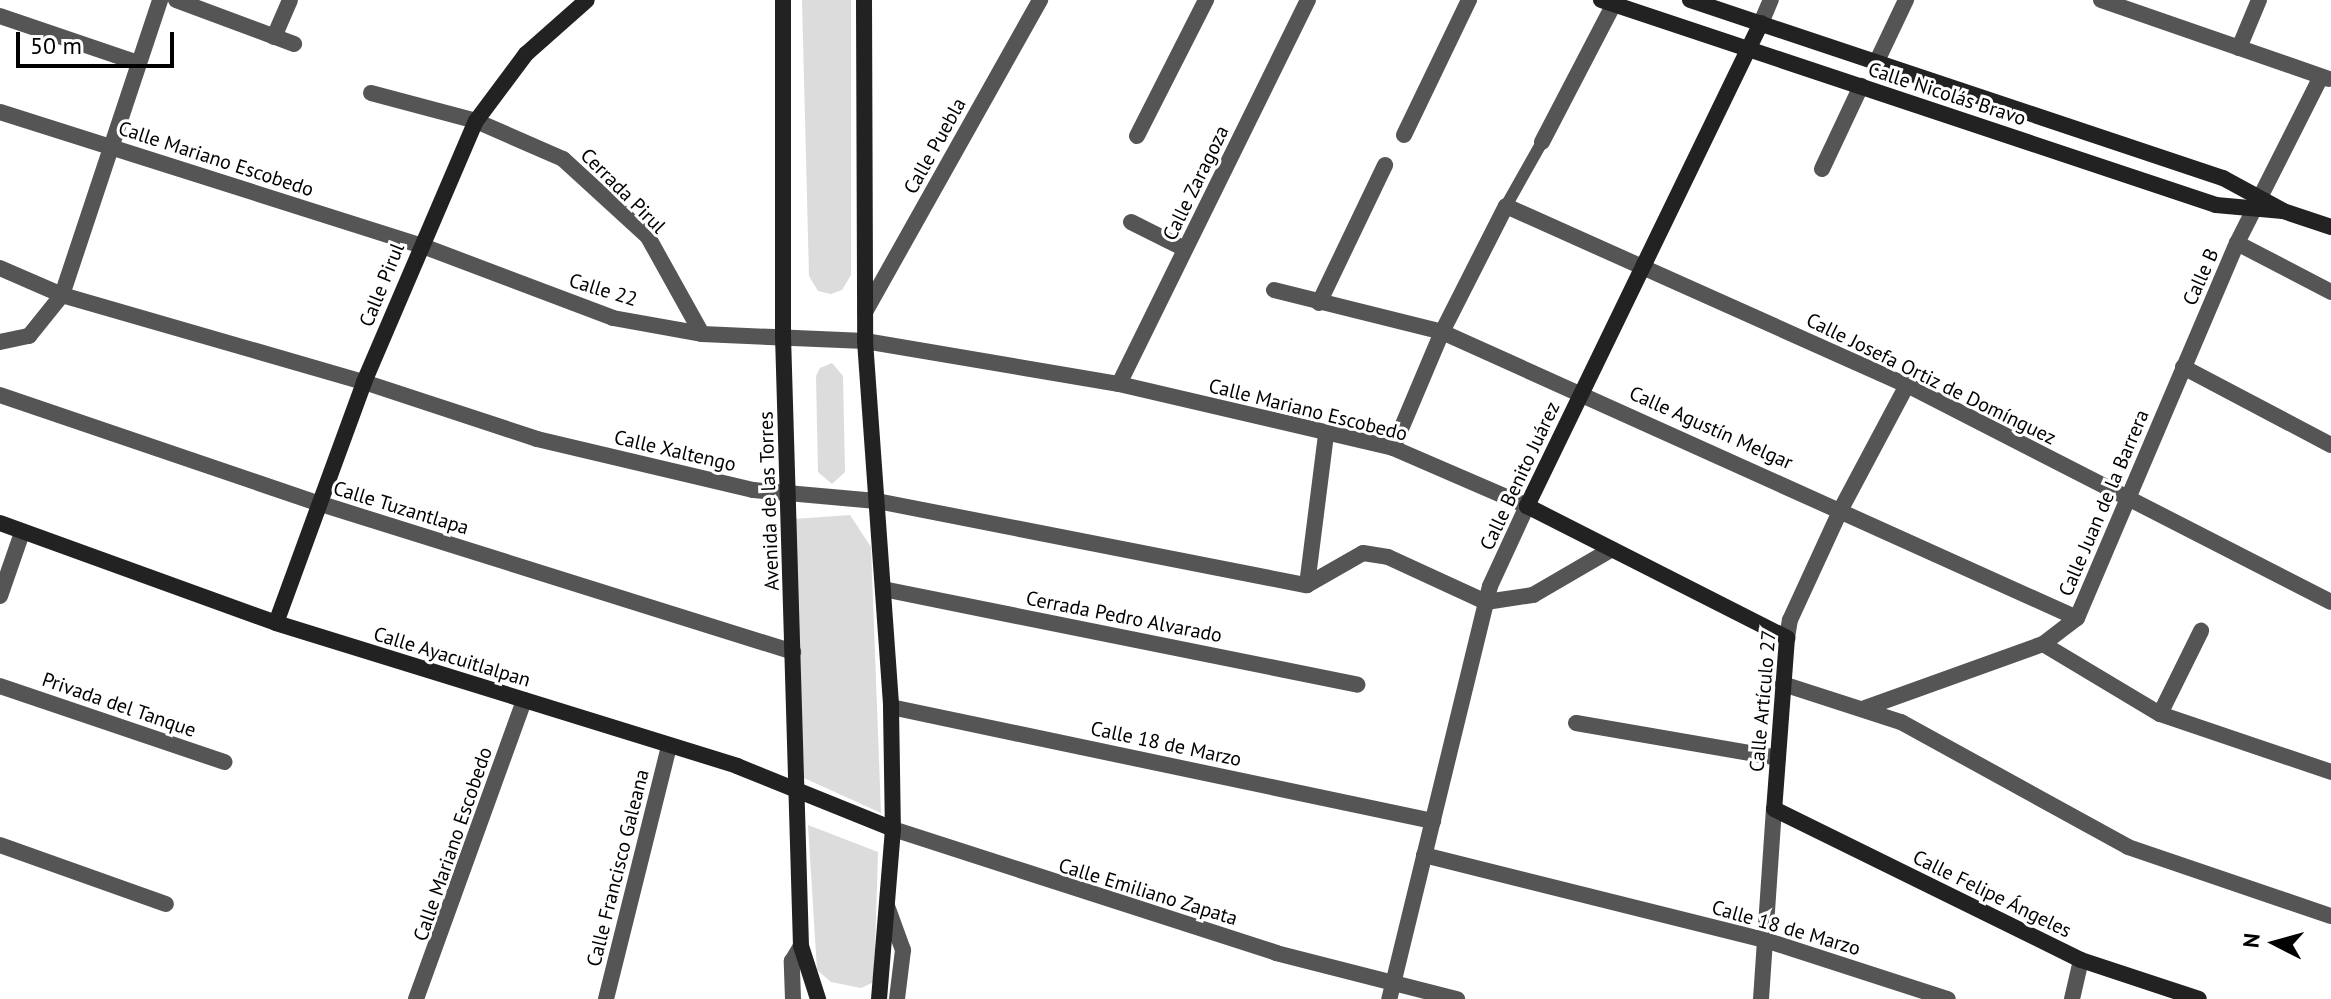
<!DOCTYPE html>
<html>
<head>
<meta charset="utf-8">
<style>
	body { margin:0 }
	#map { position:relative; width:2331px; height:999px; overflow:hidden; background:#fff; font-family:"PT Sans",sans-serif }
	div>[style] { position:absolute }
	.green>* { inset:0; background:#dcdcdc }
	.lane>* { height:12px; margin:-6px; padding:0 6px; transform-origin:6px; border-radius:6px; background:#555 }
	.street>* { height:16px; margin:-8px; padding:0 8px; transform-origin:8px; border-radius:8px; background:#555 }
	.secondary>* { height:16px; margin:-8px; padding:0 8px; transform-origin:8px; border-radius:8px; background:#222 }
	span { translate:-50% -50%; white-space:nowrap; text-align:center; line-height:1.15; -webkit-text-stroke:6px #fff; paint-order:stroke }
	.street-label { font-size:20px; color:#000 }
	.north { position:absolute; left:2235px; top:903px; width:80px; height:80px; -webkit-text-stroke:6px #fff; paint-order:stroke; rotate:276deg; font-size:22px; font-weight:700; line-height:32px; text-align:center; color:#000 }
	.north::after { content:''; display:block; margin:auto; width:28px; height:36px; background:#000; clip-path:polygon(50% 0,100% 100%,50% 72%,0 100%) }
	.scale { position:absolute; left:16px; top:32px; width:158px; height:36px; box-sizing:border-box; border:4px solid #000; border-top:0; padding-left:10px; font-size:24px; line-height:28px; white-space:nowrap; color:#000; -webkit-text-stroke:6px #fff; paint-order:stroke }
</style>
</head>
<body>
<div id="map">
	<div class="green">
		<div style="clip-path:polygon(802px 0,851px 0,851px 275px,842px 290px,831px 294px,818px 291px,809px 276px)"></div>
		<div style="clip-path:polygon(832px 363px,843px 376px,845px 472px,832px 484px,818px 472px,816px 376px,820px 368px)"></div>
		<div style="clip-path:polygon(850px 515px,871px 547px,881px 813px,804px 778px,794px 519px)"></div>
		<div style="clip-path:polygon(808px 825px,878px 852px,874px 982px,861px 988px,831px 982px,817px 970px)"></div>
	</div>
	<div class="lane">
		<div style="left:1506px;top:206px;width:73px;rotate:-60.6deg"></div>
	</div>
	<div class="street">
		<div style="left:176px;top:0;width:126px;rotate:20.4deg"></div>
		<div style="left:2101px;top:0;width:241px;rotate:19.1deg"></div>
		<div style="left:0;top:16px;width:146px;rotate:18.8deg"></div>
		<div style="left:1761px;top:23px;width:25px;rotate:-67deg"></div>
		<div style="left:274px;top:37px;width:40px;rotate:-66.6deg"></div>
		<div style="left:2239px;top:48px;width:52px;rotate:-67.4deg"></div>
		<div style="left:1877px;top:61px;width:68px;rotate:-64.6deg"></div>
		<div style="left:371px;top:93px;width:109px;rotate:14.9deg"></div>
		<div style="left:476px;top:121px;width:95px;rotate:23.6deg"></div>
		<div style="left:563px;top:159px;width:115px;rotate:42.5deg"></div>
		<div style="left:648px;top:237px;width:111px;rotate:60.9deg"></div>
		<div style="left:0;top:112px;width:441px;rotate:17.6deg"></div>
		<div style="left:420px;top:245px;width:206px;rotate:20.7deg"></div>
		<div style="left:613px;top:318px;width:90px;rotate:10.2deg"></div>
		<div style="left:702px;top:334px;width:163px;rotate:2.5deg"></div>
		<div style="left:865px;top:341px;width:258px;rotate:9.6deg"></div>
		<div style="left:1119px;top:384px;width:281px;rotate:13.1deg"></div>
		<div style="left:1393px;top:448px;width:146px;rotate:23.4deg"></div>
		<div style="left:1527px;top:506px;width:88px;rotate:114.8deg"></div>
		<div style="left:1490px;top:586px;width:425px;rotate:103.7deg"></div>
		<div style="left:1404px;top:135px;width:150px;rotate:-64.3deg"></div>
		<div style="left:1137px;top:136px;width:153px;rotate:-63.1deg"></div>
		<div style="left:1542px;top:142px;width:160px;rotate:-62.5deg"></div>
		<div style="left:1822px;top:169px;width:92px;rotate:-64.8deg"></div>
		<div style="left:1131px;top:222px;width:60px;rotate:26.6deg"></div>
		<div style="left:2237px;top:243px;width:106px;rotate:27.5deg"></div>
		<div style="left:0;top:268px;width:68px;rotate:23.5deg"></div>
		<div style="left:62px;top:295px;width:314px;rotate:16.1deg"></div>
		<div style="left:364px;top:382px;width:182px;rotate:18.2deg"></div>
		<div style="left:537px;top:439px;width:222px;rotate:13.3deg"></div>
		<div style="left:753px;top:490px;width:124px;rotate:5.1deg"></div>
		<div style="left:877px;top:501px;width:438px;rotate:11.1deg"></div>
		<div style="left:1307px;top:585px;width:64px;rotate:-29.7deg"></div>
		<div style="left:1363px;top:553px;width:25px;rotate:9deg"></div>
		<div style="left:1388px;top:557px;width:108px;rotate:24.7deg"></div>
		<div style="left:1486px;top:602px;width:48px;rotate:-8.5deg"></div>
		<div style="left:1533px;top:595px;width:91px;rotate:-30.2deg"></div>
		<div style="left:1274px;top:290px;width:173px;rotate:14deg"></div>
		<div style="left:1442px;top:332px;width:696px;rotate:24.25deg"></div>
		<div style="left:1319px;top:303px;width:153px;rotate:-64.4deg"></div>
		<div style="left:865px;top:312px;width:358px;rotate:-60.7deg"></div>
		<div style="left:0;top:342px;width:30px;rotate:-12deg"></div>
		<div style="left:29px;top:336px;width:53px;rotate:-51.2deg"></div>
		<div style="left:62px;top:295px;width:311px;rotate:-71.6deg"></div>
		<div style="left:2183px;top:367px;width:167px;rotate:27.8deg"></div>
		<div style="left:1119px;top:384px;width:428px;rotate:-63.8deg"></div>
		<div style="left:0;top:395px;width:336px;rotate:18.8deg"></div>
		<div style="left:318px;top:503px;width:498px;rotate:17.4deg"></div>
		<div style="left:1393px;top:448px;width:126px;rotate:-67.1deg"></div>
		<div style="left:1442px;top:332px;width:141px;rotate:-63.1deg"></div>
		<div style="left:1506px;top:206px;width:439px;rotate:24.1deg"></div>
		<div style="left:1907px;top:385px;width:476px;rotate:27.1deg"></div>
		<div style="left:1307px;top:585px;width:151px;rotate:-82.8deg"></div>
		<div style="left:883px;top:589px;width:484px;rotate:11.4deg"></div>
		<div style="left:0;top:596px;width:67px;rotate:-70.8deg"></div>
		<div style="left:1787px;top:638px;width:18px;rotate:-81deg"></div>
		<div style="left:1790px;top:620px;width:122px;rotate:-65.3deg"></div>
		<div style="left:1841px;top:509px;width:140px;rotate:-62deg"></div>
		<div style="left:2043px;top:644px;width:136px;rotate:30.9deg"></div>
		<div style="left:2160px;top:714px;width:181px;rotate:18.7deg"></div>
		<div style="left:1783px;top:684px;width:124px;rotate:17.9deg"></div>
		<div style="left:1901px;top:722px;width:259px;rotate:28.8deg"></div>
		<div style="left:2128px;top:847px;width:214px;rotate:18.8deg"></div>
		<div style="left:0;top:686px;width:237px;rotate:18.7deg"></div>
		<div style="left:891px;top:707px;width:554px;rotate:11.88deg"></div>
		<div style="left:1865px;top:708px;width:189px;rotate:-19.8deg"></div>
		<div style="left:2043px;top:644px;width:43px;rotate:-37.4deg"></div>
		<div style="left:2077px;top:618px;width:408px;rotate:-66.9deg"></div>
		<div style="left:2237px;top:243px;width:186px;rotate:-63.2deg"></div>
		<div style="left:2160px;top:714px;width:93px;rotate:-63.7deg"></div>
		<div style="left:1576px;top:723px;width:205px;rotate:9.8deg"></div>
		<div style="left:893px;top:829px;width:403px;rotate:17.9deg"></div>
		<div style="left:1276px;top:953px;width:187px;rotate:14.3deg"></div>
		<div style="left:0;top:845px;width:176px;rotate:19.6deg"></div>
		<div style="left:1424px;top:855px;width:351px;rotate:14deg"></div>
		<div style="left:1765px;top:940px;width:192px;rotate:17.9deg"></div>
		<div style="left:887px;top:906px;width:47px;rotate:70deg"></div>
		<div style="left:903px;top:950px;width:49px;rotate:97deg"></div>
		<div style="left:416px;top:999px;width:318px;rotate:-70.1deg"></div>
		<div style="left:606px;top:999px;width:261px;rotate:-76deg"></div>
		<div style="left:793px;top:999px;width:38px;rotate:-92deg"></div>
		<div style="left:792px;top:961px;width:17px;rotate:-59deg"></div>
		<div style="left:1761px;top:999px;width:190px;rotate:-86.1deg"></div>
		<div style="left:2072px;top:999px;width:40px;rotate:-77deg"></div>
	</div>
	<div class="secondary">
		<div style="left:783px;top:0;width:336px;rotate:90deg"></div>
		<div style="left:783px;top:336px;width:610px;rotate:88.31deg"></div>
		<div style="left:801px;top:946px;width:56px;rotate:72.2deg"></div>
		<div style="left:864px;top:0;width:341px;rotate:89.8deg"></div>
		<div style="left:865px;top:341px;width:367px;rotate:85.9deg"></div>
		<div style="left:891px;top:707px;width:122px;rotate:89.1deg"></div>
		<div style="left:893px;top:829px;width:171px;rotate:94.7deg"></div>
		<div style="left:1601px;top:0;width:648px;rotate:18.43deg"></div>
		<div style="left:2216px;top:205px;width:67px;rotate:5.1deg"></div>
		<div style="left:2283px;top:211px;width:51px;rotate:18.4deg"></div>
		<div style="left:1690px;top:0;width:562px;rotate:18.47deg"></div>
		<div style="left:2223px;top:178px;width:67px;rotate:28.5deg"></div>
		<div style="left:1761px;top:23px;width:537px;rotate:115.85deg"></div>
		<div style="left:1527px;top:506px;width:292px;rotate:26.9deg"></div>
		<div style="left:1787px;top:638px;width:171px;rotate:94.3deg"></div>
		<div style="left:1774px;top:809px;width:342px;rotate:26.2deg"></div>
		<div style="left:2081px;top:960px;width:124px;rotate:18.3deg"></div>
		<div style="left:0;top:523px;width:294px;rotate:19.9deg"></div>
		<div style="left:276px;top:623px;width:483px;rotate:17.2deg"></div>
		<div style="left:737px;top:766px;width:168px;rotate:22deg"></div>
		<div style="left:276px;top:623px;width:257px;rotate:-69.9deg"></div>
		<div style="left:364px;top:382px;width:284px;rotate:-66.8deg"></div>
		<div style="left:476px;top:121px;width:84px;rotate:-53.3deg"></div>
		<div style="left:526px;top:54px;width:81px;rotate:-41.5deg"></div>
	</div>
	<div class="street-label">
		<span style="left:1947px;top:94px;rotate:18deg">Calle Nicolás Bravo</span>
		<span style="left:935px;top:146px;rotate:-61deg">Calle Puebla</span>
		<span style="left:216px;top:159px;rotate:18deg">Calle Mariano Escobedo</span>
		<span style="left:1196px;top:183px;rotate:-64deg">Calle Zaragoza</span>
		<span style="left:623px;top:191px;rotate:45deg">Cerrada Pirul</span>
		<span style="left:2201px;top:277px;rotate:-66deg">Calle B</span>
		<span style="left:382px;top:285px;rotate:-68deg">Calle Pirul</span>
		<span style="left:603px;top:290px;rotate:17deg">Calle 22</span>
		<span style="left:1931px;top:379px;rotate:26deg">Calle Josefa Ortiz de Domínguez</span>
		<span style="left:1308px;top:410px;rotate:14deg">Calle Mariano Escobedo</span>
		<span style="left:1711px;top:428px;rotate:24deg">Calle Agustín Melgar</span>
		<span style="left:675px;top:451px;rotate:13deg">Calle Xaltengo</span>
		<span style="left:1520px;top:476px;rotate:-65deg">Calle Benito Juárez</span>
		<span style="left:769px;top:501px;rotate:-92deg">Avenida de las Torres</span>
		<span style="left:2104px;top:503px;rotate:-67deg">Calle Juan de la Barrera</span>
		<span style="left:401px;top:508px;rotate:17deg">Calle Tuzantlapa</span>
		<span style="left:1124px;top:617px;rotate:11deg">Cerrada Pedro Alvarado</span>
		<span style="left:452px;top:657px;rotate:17deg">Calle Ayacuitlalpan</span>
		<span style="left:1763px;top:701px;rotate:-85deg">Calle Artículo 27</span>
		<span style="left:119px;top:705px;rotate:19deg">Privada del Tanque</span>
		<span style="left:1166px;top:744px;rotate:12deg">Calle 18 de Marzo</span>
		<span style="left:453px;top:844px;rotate:-71deg">Calle Mariano Escobedo</span>
		<span style="left:618px;top:868px;rotate:-76deg">Calle Francisco Galeana</span>
		<span style="left:1148px;top:892px;rotate:17deg">Calle Emiliano Zapata</span>
		<span style="left:1992px;top:894px;rotate:26deg">Calle Felipe Ángeles</span>
		<span style="left:1786px;top:928px;rotate:16deg">Calle 18 de Marzo</span>
	</div>
	<div class="north">N</div>
	<div class="scale">50 m</div>
</div>
</body>
</html>
